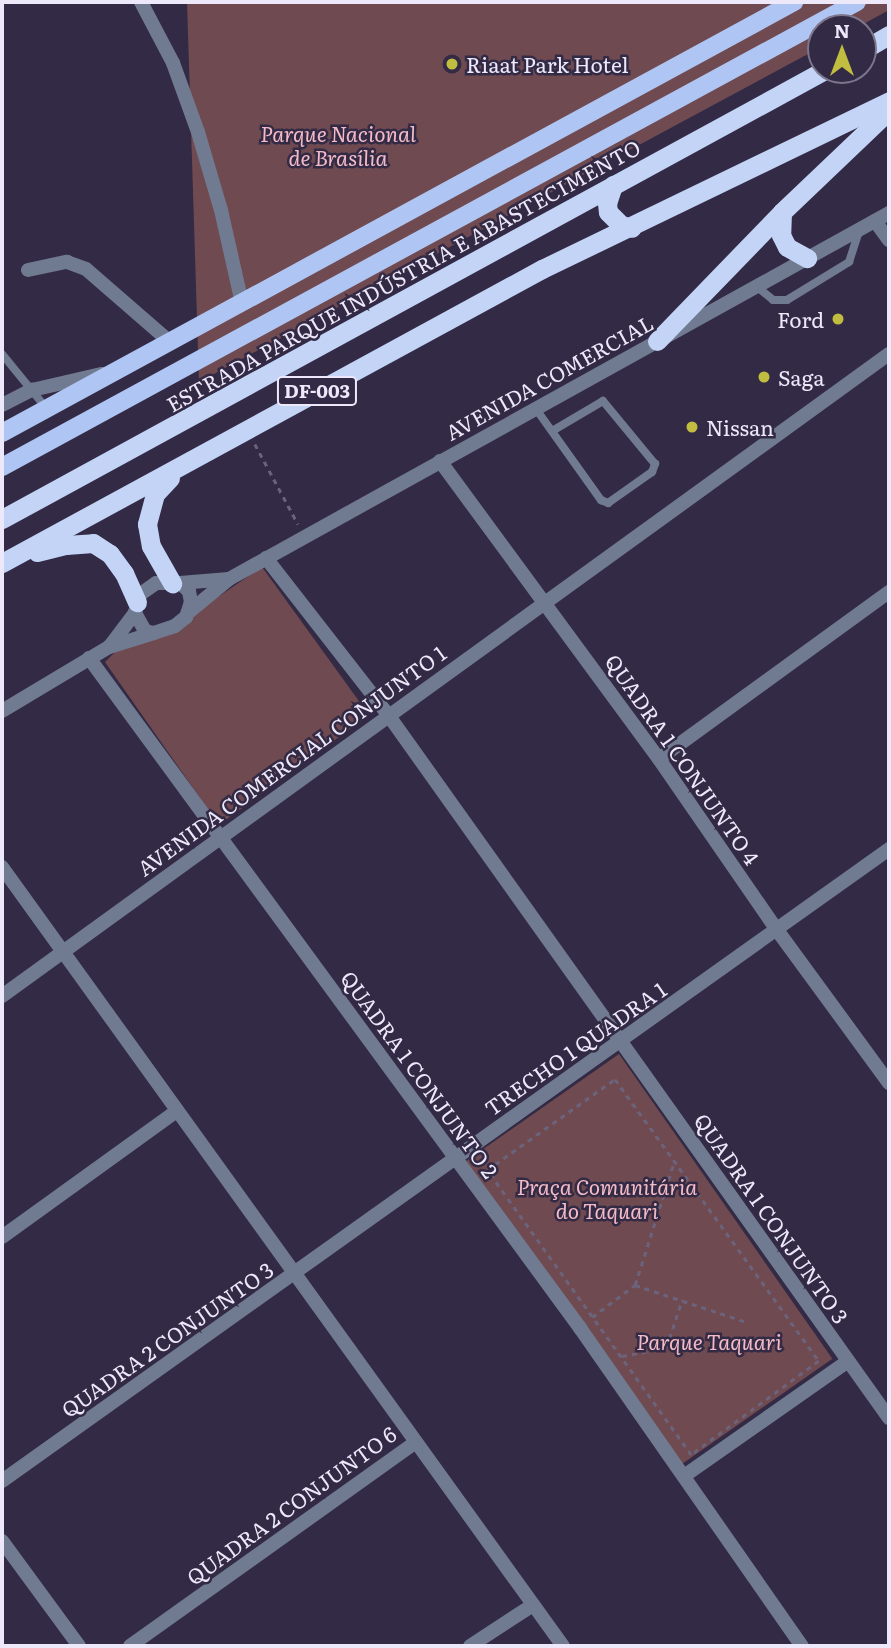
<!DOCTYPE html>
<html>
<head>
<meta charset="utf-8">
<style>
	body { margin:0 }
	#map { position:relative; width:891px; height:1648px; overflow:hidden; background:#332a45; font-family:Literata,serif }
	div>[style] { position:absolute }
	.green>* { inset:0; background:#704a51; transform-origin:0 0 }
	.path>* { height:2.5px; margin-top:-1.25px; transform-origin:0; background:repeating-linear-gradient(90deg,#6b637c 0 5px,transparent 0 10px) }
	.service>* { height:8px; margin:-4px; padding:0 4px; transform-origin:4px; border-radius:4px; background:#707b91 }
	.minor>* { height:14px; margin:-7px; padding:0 7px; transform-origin:7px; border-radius:7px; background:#707b91 }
	.tertiary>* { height:14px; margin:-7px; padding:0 7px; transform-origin:7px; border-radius:7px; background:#707b91 }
	.primary>* { height:18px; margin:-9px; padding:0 9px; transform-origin:9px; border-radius:9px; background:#afc5f3 }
	.trunk>* { height:19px; margin:-9.5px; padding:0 9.5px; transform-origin:9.5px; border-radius:9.5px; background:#c4d4f6 }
	.dots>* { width:19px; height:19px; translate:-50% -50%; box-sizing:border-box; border:4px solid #332a45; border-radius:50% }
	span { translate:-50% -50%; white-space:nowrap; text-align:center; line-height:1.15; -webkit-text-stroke:5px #332a45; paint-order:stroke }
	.shield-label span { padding:2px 5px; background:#332a45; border:2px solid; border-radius:5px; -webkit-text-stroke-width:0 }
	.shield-label { font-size:19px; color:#ede8fa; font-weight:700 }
	.poi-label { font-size:21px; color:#ede8fa }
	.left { translate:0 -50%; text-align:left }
	.right { translate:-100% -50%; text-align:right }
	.park-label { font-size:21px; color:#f4bbc6; font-style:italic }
	.street-label { font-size:21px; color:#ede8fa }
	.frame { position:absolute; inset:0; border:4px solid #ede8fa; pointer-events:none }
	.north { position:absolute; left:807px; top:14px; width:70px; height:70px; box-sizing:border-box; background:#332a45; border:2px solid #7d768d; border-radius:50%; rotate:0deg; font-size:19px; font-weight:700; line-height:28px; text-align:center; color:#ede8fa }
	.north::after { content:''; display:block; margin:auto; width:24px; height:32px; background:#c1bd40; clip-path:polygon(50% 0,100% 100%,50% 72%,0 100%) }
</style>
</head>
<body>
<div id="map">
	<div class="green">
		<div style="clip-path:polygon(187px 2px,889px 2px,889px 10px,856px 28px,821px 28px,821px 47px,199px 382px)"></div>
		<div style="clip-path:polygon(262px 567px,369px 715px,219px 825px,105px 662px,116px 651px,196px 612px)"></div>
		<div style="left:619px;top:1054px;width:372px;height:187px;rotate:55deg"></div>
	</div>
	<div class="path">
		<div style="left:255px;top:444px;width:91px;rotate:61.7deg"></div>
		<div style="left:615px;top:1079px;width:348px;rotate:54.1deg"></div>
		<div style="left:819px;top:1361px;width:159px;rotate:143.7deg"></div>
		<div style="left:691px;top:1455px;width:350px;rotate:-125.6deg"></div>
		<div style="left:487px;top:1170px;width:157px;rotate:-35.4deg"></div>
		<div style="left:635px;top:1285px;width:115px;rotate:18.3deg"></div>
		<div style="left:592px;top:1317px;width:54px;rotate:-36.7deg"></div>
		<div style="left:635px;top:1285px;width:129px;rotate:-72.4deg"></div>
		<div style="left:622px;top:1356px;width:45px;rotate:-10.3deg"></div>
		<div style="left:666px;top:1348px;width:51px;rotate:-71.6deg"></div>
	</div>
	<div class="service">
		<div style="left:756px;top:286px;width:22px;rotate:39deg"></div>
		<div style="left:773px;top:300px;width:14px"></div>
		<div style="left:787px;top:300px;width:73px;rotate:-31.5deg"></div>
		<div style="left:849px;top:262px;width:35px;rotate:-72deg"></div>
		<div style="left:2px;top:354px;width:71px;rotate:50.7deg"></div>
		<div style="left:536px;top:409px;width:112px;rotate:54.5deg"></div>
		<div style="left:601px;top:500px;width:8px;rotate:23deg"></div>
		<div style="left:608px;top:503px;width:54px;rotate:-35.2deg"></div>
		<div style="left:652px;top:472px;width:9px;rotate:-69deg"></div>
		<div style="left:655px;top:464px;width:82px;rotate:-129.5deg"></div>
		<div style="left:603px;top:401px;width:59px;rotate:149.5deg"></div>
	</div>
	<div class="minor">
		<div style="left:141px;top:2px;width:69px;rotate:62.3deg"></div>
		<div style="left:173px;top:63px;width:73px;rotate:70.1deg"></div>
		<div style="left:198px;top:132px;width:81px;rotate:73.6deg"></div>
		<div style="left:221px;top:210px;width:95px;rotate:77.3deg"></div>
		<div style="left:875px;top:221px;width:24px;rotate:54deg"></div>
		<div style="left:28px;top:270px;width:40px;rotate:-12deg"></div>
		<div style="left:67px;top:262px;width:20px;rotate:20deg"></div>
		<div style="left:86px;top:269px;width:111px;rotate:41deg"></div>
		<div style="left:2px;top:405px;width:34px;rotate:-27deg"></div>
		<div style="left:32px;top:390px;width:72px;rotate:-12.9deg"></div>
		<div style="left:440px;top:461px;width:370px;rotate:53.7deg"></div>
		<div style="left:659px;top:759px;width:208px;rotate:55.4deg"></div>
		<div style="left:777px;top:930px;width:190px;rotate:53.8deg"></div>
		<div style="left:266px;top:558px;width:200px;rotate:52.1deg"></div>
		<div style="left:389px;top:716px;width:862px;rotate:54.54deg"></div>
		<div style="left:89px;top:658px;width:831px;rotate:53.76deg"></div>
		<div style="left:580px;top:1328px;width:388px;rotate:55.1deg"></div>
		<div style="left:659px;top:759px;width:284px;rotate:-36deg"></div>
		<div style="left:2px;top:867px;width:960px;rotate:54.24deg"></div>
		<div style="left:2px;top:996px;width:1095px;rotate:-35.9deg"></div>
		<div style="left:2px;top:1237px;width:216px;rotate:-35.8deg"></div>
		<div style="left:684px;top:1476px;width:200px;rotate:-35deg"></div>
		<div style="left:2px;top:1481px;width:1089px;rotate:-35.47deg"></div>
		<div style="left:2px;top:1541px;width:130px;rotate:53.7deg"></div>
		<div style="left:130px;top:1646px;width:351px;rotate:-35.5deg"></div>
		<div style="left:470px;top:1646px;width:75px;rotate:-33.1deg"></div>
	</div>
	<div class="tertiary">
		<div style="left:156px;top:583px;width:24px"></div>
		<div style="left:180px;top:583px;width:12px;rotate:42deg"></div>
		<div style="left:189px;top:591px;width:11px;rotate:80deg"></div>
		<div style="left:191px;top:602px;width:16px;rotate:108deg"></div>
		<div style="left:186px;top:617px;width:14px;rotate:141deg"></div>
		<div style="left:175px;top:626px;width:22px;rotate:162deg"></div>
		<div style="left:154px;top:633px;width:9px;rotate:-167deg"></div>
		<div style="left:145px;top:631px;width:21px;rotate:-119deg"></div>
		<div style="left:135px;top:613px;width:18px;rotate:-77deg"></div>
		<div style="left:139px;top:595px;width:21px;rotate:-35deg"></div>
		<div style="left:180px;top:583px;width:49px;rotate:-4.7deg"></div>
		<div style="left:190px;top:611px;width:50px;rotate:-39.4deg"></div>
		<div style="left:229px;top:579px;width:755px;rotate:-29.01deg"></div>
		<div style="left:110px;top:646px;width:41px;rotate:-52.9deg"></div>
		<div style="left:2px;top:711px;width:125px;rotate:-30.9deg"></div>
		<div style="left:109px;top:647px;width:47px;rotate:-17.3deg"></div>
	</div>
	<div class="primary">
		<div style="left:2px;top:433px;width:902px;rotate:-28.55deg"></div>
		<div style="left:2px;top:467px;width:973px;rotate:-28.54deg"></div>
	</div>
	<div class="trunk">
		<div style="left:863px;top:50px;width:30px;rotate:-30deg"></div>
		<div style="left:613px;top:185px;width:19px;rotate:108deg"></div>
		<div style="left:607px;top:203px;width:9px;rotate:84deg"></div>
		<div style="left:608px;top:212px;width:18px;rotate:45deg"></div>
		<div style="left:621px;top:225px;width:11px;rotate:15deg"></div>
		<div style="left:782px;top:212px;width:23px;rotate:92deg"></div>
		<div style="left:781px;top:235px;width:13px;rotate:63deg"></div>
		<div style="left:787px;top:247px;width:23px;rotate:29deg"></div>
		<div style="left:657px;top:341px;width:180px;rotate:-45.9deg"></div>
		<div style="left:782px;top:212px;width:148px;rotate:-43.6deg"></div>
		<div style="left:170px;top:478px;width:22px;rotate:133deg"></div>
		<div style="left:155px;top:494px;width:31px;rotate:105deg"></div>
		<div style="left:147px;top:524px;width:22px;rotate:80deg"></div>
		<div style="left:151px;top:546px;width:43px;rotate:60.4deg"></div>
		<div style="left:2px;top:519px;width:938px;rotate:-28.62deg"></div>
		<div style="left:37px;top:552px;width:30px;rotate:-14deg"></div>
		<div style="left:66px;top:545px;width:27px;rotate:-4deg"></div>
		<div style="left:93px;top:543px;width:20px;rotate:33deg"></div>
		<div style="left:110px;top:554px;width:24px;rotate:54deg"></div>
		<div style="left:124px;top:573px;width:32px;rotate:66deg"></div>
		<div style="left:2px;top:563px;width:615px;rotate:-28.57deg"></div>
		<div style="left:542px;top:269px;width:386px;rotate:-25.8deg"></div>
	</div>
	<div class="dots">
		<div style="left:452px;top:64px;background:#c1bd40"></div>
		<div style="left:838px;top:319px;background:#c1bd40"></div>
		<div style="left:764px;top:377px;background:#c1bd40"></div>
		<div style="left:692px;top:427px;background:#c1bd40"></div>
	</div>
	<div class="shield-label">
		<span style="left:317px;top:391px">DF-003</span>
	</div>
	<div class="poi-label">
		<span class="left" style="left:466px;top:64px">Riaat Park Hotel</span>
		<span class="right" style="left:824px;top:319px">Ford</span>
		<span class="left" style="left:778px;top:377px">Saga</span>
		<span class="left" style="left:706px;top:427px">Nissan</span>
	</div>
	<div class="park-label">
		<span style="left:338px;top:145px">Parque Nacional<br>de Brasília</span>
		<span style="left:607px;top:1198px">Praça Comunitária<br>do Taquari</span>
		<span style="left:709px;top:1341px">Parque Taquari</span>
	</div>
	<div class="street-label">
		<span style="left:403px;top:275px;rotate:-29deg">ESTRADA PARQUE INDÚSTRIA E ABASTECIMENTO</span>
		<span style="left:549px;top:377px;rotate:-29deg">AVENIDA COMERCIAL</span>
		<span style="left:683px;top:759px;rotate:55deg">QUADRA 1 CONJUNTO 4</span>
		<span style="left:291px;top:760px;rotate:-36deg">AVENIDA COMERCIAL CONJUNTO 1</span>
		<span style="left:575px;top:1048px;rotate:-35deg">TRECHO 1 QUADRA 1</span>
		<span style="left:420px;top:1074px;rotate:54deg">QUADRA 1 CONJUNTO 2</span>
		<span style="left:772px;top:1218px;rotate:55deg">QUADRA 1 CONJUNTO 3</span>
		<span style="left:167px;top:1339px;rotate:-35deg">QUADRA 2 CONJUNTO 3</span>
		<span style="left:291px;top:1505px;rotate:-36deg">QUADRA 2 CONJUNTO 6</span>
	</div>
	<div class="frame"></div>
	<div class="north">N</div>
</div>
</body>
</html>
